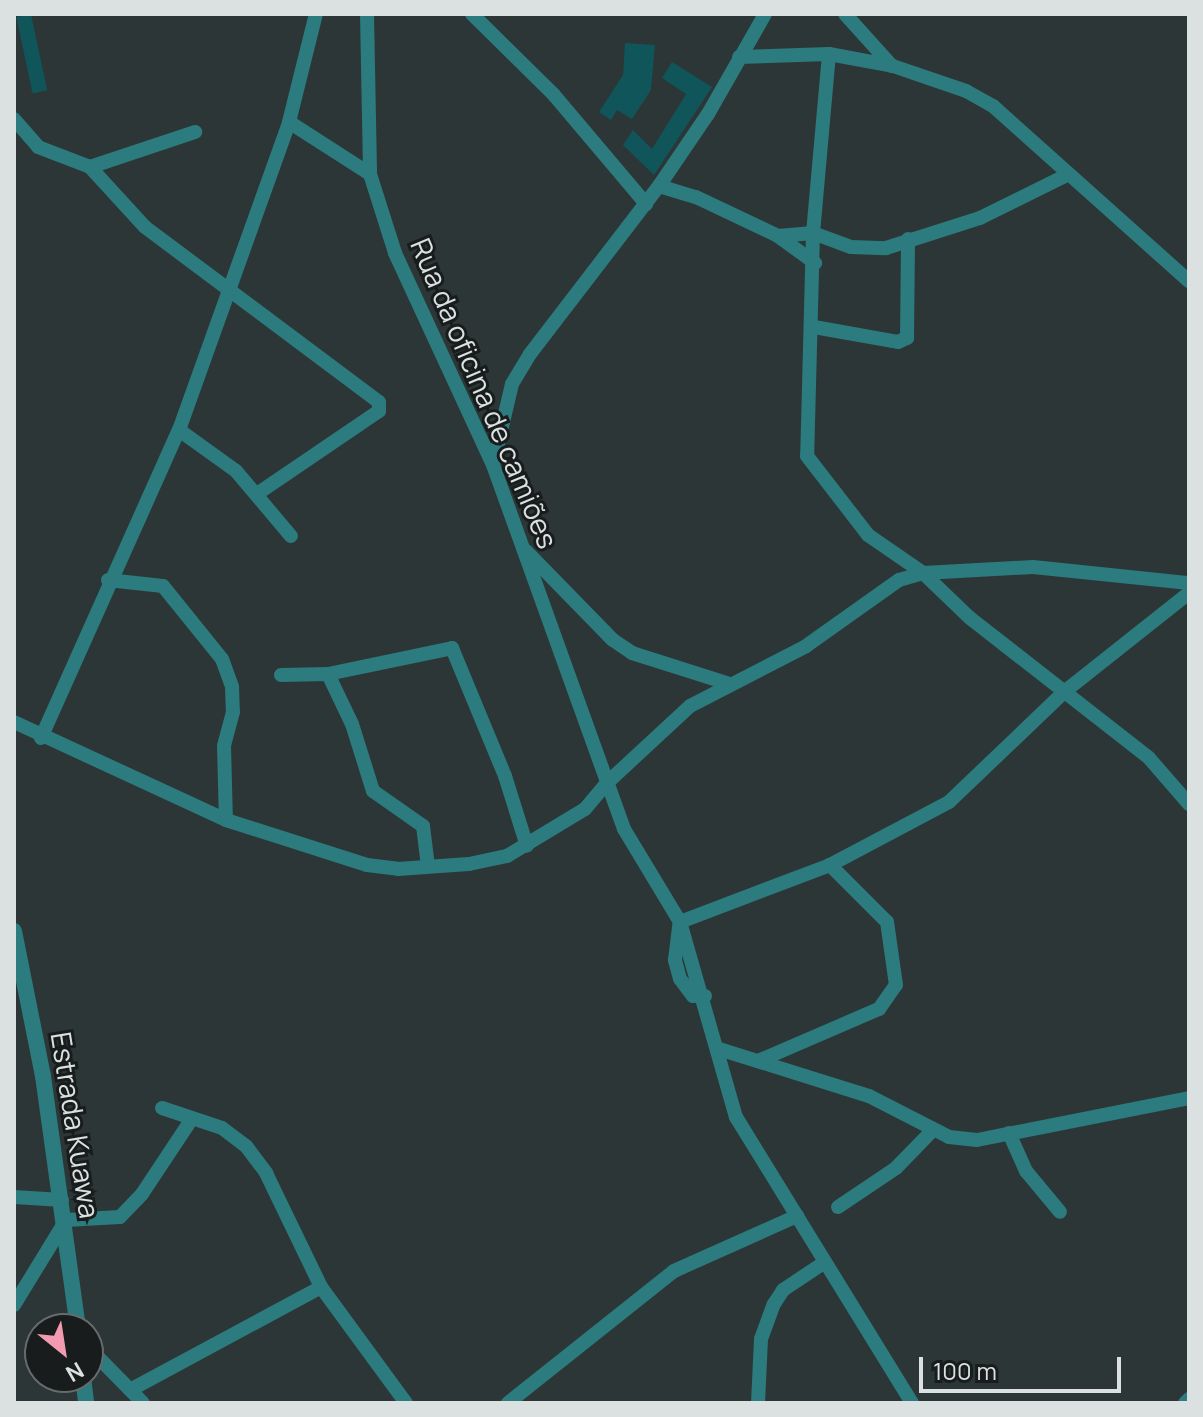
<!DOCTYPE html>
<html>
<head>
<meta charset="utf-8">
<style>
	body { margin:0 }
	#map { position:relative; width:1203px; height:1417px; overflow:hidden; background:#2c3636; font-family:Manrope,sans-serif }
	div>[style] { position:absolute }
	.building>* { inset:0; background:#0f5559; transform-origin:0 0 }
	.minor>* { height:14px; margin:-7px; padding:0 7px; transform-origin:7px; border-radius:7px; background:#2b7b7f }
	.tertiary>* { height:16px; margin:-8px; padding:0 8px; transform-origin:8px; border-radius:8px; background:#2b7b7f }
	span { translate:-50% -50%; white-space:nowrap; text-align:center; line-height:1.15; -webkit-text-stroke:6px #181c1d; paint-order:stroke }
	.street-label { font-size:28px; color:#dbe1e1 }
	.frame { position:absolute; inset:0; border:16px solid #dbe1e1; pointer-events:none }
	.north { position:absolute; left:24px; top:1313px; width:80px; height:80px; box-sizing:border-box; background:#181c1d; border:2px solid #666b6b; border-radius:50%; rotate:150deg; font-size:22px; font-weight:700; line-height:32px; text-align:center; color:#dbe1e1 }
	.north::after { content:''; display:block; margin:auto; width:28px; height:36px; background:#f29ab0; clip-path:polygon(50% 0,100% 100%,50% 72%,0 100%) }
	.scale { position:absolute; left:919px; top:1357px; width:202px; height:36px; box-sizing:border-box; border:4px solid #dbe1e1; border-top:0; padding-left:10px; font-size:24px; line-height:28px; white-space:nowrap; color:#dbe1e1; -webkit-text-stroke:6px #181c1d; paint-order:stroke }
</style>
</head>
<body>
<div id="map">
	<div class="building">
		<div style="left:31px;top:14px;width:78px;height:15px;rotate:78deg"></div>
		<div style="clip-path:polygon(625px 43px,655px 45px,651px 90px,632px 119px,617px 110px,611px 120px,599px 112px,623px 75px)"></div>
		<div style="clip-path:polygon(672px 62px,712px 87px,654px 175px,623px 145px,633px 130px,652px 149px,686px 94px,662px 78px)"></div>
	</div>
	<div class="minor">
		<div style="left:367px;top:14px;width:160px;rotate:88.9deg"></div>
		<div style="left:370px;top:174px;width:83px;rotate:72.4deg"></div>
		<div style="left:395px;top:253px;width:234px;rotate:65.2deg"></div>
		<div style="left:493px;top:465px;width:387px;rotate:70.2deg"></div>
		<div style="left:624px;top:829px;width:109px;rotate:58.9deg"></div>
		<div style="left:680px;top:922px;width:203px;rotate:74deg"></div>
		<div style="left:736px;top:1117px;width:336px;rotate:58.4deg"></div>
		<div style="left:472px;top:14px;width:115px;rotate:44.6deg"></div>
		<div style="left:554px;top:95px;width:143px;rotate:49.8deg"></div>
		<div style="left:845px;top:14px;width:70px;rotate:47.9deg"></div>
		<div style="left:829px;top:54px;width:180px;rotate:95.1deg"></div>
		<div style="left:813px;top:233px;width:223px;rotate:91.5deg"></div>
		<div style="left:807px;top:456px;width:100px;rotate:52.3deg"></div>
		<div style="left:868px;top:535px;width:67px;rotate:34.6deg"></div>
		<div style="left:923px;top:573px;width:65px;rotate:43.8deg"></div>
		<div style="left:970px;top:618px;width:227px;rotate:38deg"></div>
		<div style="left:1149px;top:758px;width:61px;rotate:49deg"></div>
		<div style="left:739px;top:57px;width:90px;rotate:-1.9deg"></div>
		<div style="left:829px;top:54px;width:65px;rotate:10.6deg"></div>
		<div style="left:893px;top:66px;width:77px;rotate:18.9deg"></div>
		<div style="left:966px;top:91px;width:31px;rotate:29deg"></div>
		<div style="left:993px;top:106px;width:263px;rotate:41.8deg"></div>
		<div style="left:14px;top:119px;width:37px;rotate:49deg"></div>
		<div style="left:38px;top:147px;width:56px;rotate:21deg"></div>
		<div style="left:90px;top:167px;width:81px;rotate:47.5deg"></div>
		<div style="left:145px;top:227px;width:292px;rotate:36.8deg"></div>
		<div style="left:379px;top:402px;width:9px;rotate:90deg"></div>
		<div style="left:379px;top:411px;width:148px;rotate:145.8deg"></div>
		<div style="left:289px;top:122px;width:96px;rotate:32.7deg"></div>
		<div style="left:90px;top:167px;width:111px;rotate:-18.4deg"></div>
		<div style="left:659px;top:186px;width:39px;rotate:17deg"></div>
		<div style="left:696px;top:197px;width:91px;rotate:25.4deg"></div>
		<div style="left:778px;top:236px;width:46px;rotate:36.1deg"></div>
		<div style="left:778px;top:236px;width:35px;rotate:-5deg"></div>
		<div style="left:813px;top:233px;width:40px;rotate:20.2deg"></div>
		<div style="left:851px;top:247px;width:35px;rotate:2deg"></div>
		<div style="left:886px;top:248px;width:99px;rotate:-17.7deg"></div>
		<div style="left:980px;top:218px;width:97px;rotate:-26.3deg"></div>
		<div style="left:814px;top:327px;width:85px;rotate:10.1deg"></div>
		<div style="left:898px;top:342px;width:10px;rotate:-24deg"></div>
		<div style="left:907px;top:338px;width:99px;rotate:-89.4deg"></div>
		<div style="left:179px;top:430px;width:70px;rotate:35.7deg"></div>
		<div style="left:236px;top:471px;width:85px;rotate:49.8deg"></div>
		<div style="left:493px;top:465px;width:83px;rotate:-76.8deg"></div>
		<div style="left:512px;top:384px;width:35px;rotate:-59deg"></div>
		<div style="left:530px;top:354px;width:212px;rotate:-52.5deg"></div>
		<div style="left:659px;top:186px;width:87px;rotate:-55.8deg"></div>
		<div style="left:708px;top:114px;width:115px;rotate:-60.3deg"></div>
		<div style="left:526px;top:551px;width:124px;rotate:45.7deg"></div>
		<div style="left:613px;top:640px;width:23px;rotate:34deg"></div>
		<div style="left:632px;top:653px;width:103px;rotate:17.6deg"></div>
		<div style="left:108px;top:580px;width:55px;rotate:6.2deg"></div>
		<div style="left:163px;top:586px;width:94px;rotate:51.1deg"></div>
		<div style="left:222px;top:659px;width:30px;rotate:70deg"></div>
		<div style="left:232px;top:687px;width:25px;rotate:88deg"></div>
		<div style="left:233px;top:712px;width:35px;rotate:105deg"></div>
		<div style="left:224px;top:746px;width:74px;rotate:88.5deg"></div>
		<div style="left:328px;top:674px;width:127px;rotate:-11.8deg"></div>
		<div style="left:452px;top:648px;width:139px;rotate:67.5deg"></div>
		<div style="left:505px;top:776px;width:73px;rotate:72.6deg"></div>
		<div style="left:281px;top:675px;width:47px;rotate:-1.2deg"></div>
		<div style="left:328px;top:674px;width:55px;rotate:64.4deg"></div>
		<div style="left:352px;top:724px;width:70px;rotate:72.6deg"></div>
		<div style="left:373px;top:791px;width:61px;rotate:35deg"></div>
		<div style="left:423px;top:826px;width:39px;rotate:83deg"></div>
		<div style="left:14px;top:722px;width:234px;rotate:24.8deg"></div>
		<div style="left:226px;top:820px;width:148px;rotate:17.7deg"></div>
		<div style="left:367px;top:865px;width:31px;rotate:7deg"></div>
		<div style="left:398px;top:869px;width:71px;rotate:-4deg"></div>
		<div style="left:469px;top:864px;width:39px;rotate:-12deg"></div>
		<div style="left:507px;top:856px;width:91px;rotate:-31.1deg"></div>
		<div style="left:585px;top:809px;width:35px;rotate:-50deg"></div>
		<div style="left:608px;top:782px;width:112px;rotate:-42.8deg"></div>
		<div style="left:690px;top:706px;width:131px;rotate:-27.3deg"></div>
		<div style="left:806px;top:646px;width:114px;rotate:-35.4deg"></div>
		<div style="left:899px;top:580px;width:25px;rotate:-16deg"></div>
		<div style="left:923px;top:573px;width:110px;rotate:-3.1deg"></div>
		<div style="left:1033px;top:567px;width:157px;rotate:5.9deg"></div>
		<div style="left:41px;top:738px;width:338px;rotate:-65.9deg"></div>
		<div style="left:179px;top:430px;width:327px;rotate:-70.3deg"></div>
		<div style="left:289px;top:122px;width:111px;rotate:-76deg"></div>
		<div style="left:705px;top:996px;width:12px;rotate:180deg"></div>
		<div style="left:693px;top:996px;width:21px;rotate:-127deg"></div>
		<div style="left:680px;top:979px;width:20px;rotate:-105deg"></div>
		<div style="left:675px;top:960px;width:38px;rotate:-83deg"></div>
		<div style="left:680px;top:922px;width:160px;rotate:-20.8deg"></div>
		<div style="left:830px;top:865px;width:135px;rotate:-27.9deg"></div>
		<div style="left:949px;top:802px;width:159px;rotate:-43.7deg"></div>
		<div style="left:1064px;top:692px;width:159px;rotate:-38.4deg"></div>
		<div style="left:719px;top:1049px;width:157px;rotate:17.4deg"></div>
		<div style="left:869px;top:1096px;width:90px;rotate:27.1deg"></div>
		<div style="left:949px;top:1137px;width:28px;rotate:6deg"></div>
		<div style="left:977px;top:1140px;width:216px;rotate:-11.2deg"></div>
		<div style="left:758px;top:1061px;width:132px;rotate:-23.3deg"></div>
		<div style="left:879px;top:1009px;width:29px;rotate:-55deg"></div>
		<div style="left:896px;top:985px;width:64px;rotate:-98.1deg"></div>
		<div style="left:887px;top:922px;width:81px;rotate:-135deg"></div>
		<div style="left:162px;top:1108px;width:63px;rotate:18.4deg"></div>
		<div style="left:222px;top:1128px;width:30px;rotate:37deg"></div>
		<div style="left:246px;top:1146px;width:34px;rotate:53deg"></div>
		<div style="left:266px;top:1173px;width:127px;rotate:64.2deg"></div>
		<div style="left:321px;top:1287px;width:144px;rotate:53.8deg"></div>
		<div style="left:1009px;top:1133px;width:42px;rotate:65.9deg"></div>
		<div style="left:1026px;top:1171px;width:53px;rotate:50.3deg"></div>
		<div style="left:14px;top:1197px;width:48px;rotate:3.6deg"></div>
		<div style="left:838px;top:1207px;width:70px;rotate:-33.9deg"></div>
		<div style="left:896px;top:1168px;width:52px;rotate:-45.8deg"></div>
		<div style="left:14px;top:1305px;width:100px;rotate:-58.5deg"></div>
		<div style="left:66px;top:1220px;width:54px;rotate:-3.2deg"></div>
		<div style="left:120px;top:1217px;width:32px;rotate:-46deg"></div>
		<div style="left:142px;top:1194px;width:89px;rotate:-56.5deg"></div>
		<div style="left:88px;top:1347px;width:78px;rotate:45.5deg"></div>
		<div style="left:130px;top:1390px;width:217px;rotate:-28.3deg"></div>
		<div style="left:508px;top:1403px;width:212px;rotate:-38.5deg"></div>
		<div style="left:674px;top:1271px;width:135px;rotate:-24.1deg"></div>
		<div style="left:758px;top:1403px;width:64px;rotate:-87.3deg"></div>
		<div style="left:761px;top:1339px;width:37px;rotate:-70deg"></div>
		<div style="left:774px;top:1304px;width:17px;rotate:-57deg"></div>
		<div style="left:783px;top:1290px;width:50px;rotate:-33.7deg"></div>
		<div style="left:1185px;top:1403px;width:6px;rotate:-45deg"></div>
	</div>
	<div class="tertiary">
		<div style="left:14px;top:931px;width:148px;rotate:78.7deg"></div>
		<div style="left:43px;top:1076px;width:255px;rotate:82.1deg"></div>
		<div style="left:83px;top:1377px;width:26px;rotate:83deg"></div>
	</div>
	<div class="street-label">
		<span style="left:485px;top:393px;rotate:67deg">Rua da oficina de camiões</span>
		<span style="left:76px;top:1125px;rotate:81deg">Estrada Kuawa</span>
	</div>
	<div class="frame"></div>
	<div class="north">N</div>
	<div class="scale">100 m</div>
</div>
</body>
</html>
